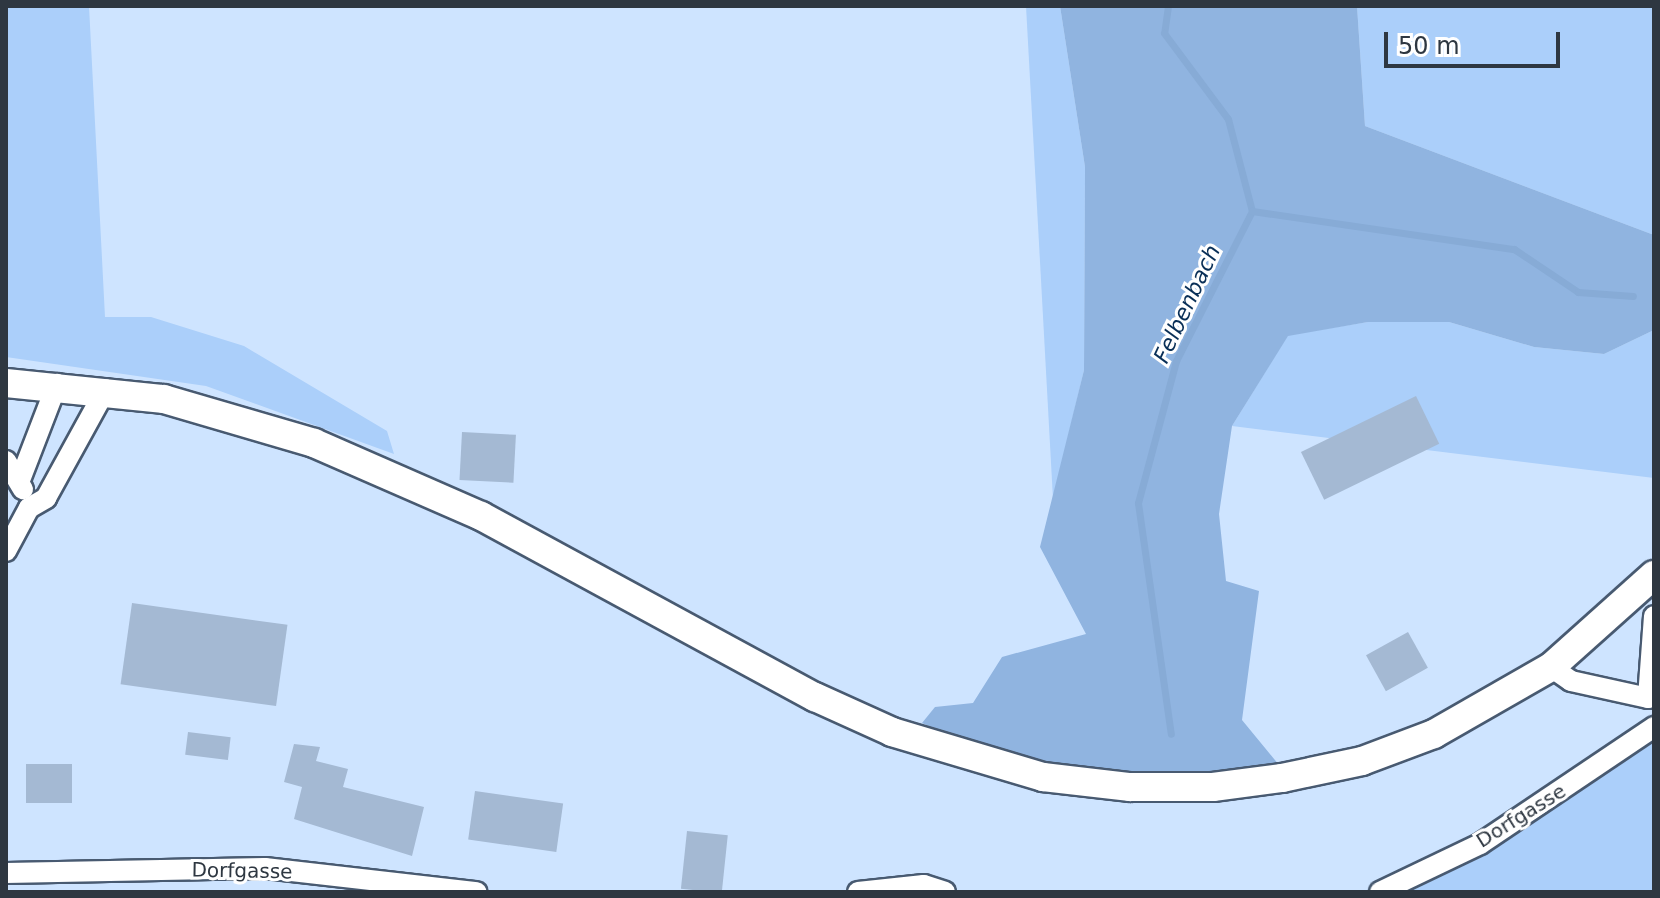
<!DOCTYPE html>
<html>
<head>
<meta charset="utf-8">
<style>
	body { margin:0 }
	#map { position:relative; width:1660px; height:898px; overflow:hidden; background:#cee4ff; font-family:"DejaVu Sans",sans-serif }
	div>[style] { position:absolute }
	.green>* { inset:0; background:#abcffa }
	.forest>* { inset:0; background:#90b4e0 }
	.stream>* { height:7px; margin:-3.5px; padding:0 3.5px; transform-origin:3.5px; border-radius:3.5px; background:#87abd6 }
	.building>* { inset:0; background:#a4b9d3; transform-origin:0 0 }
	.roads { filter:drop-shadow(2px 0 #485a71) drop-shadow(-2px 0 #485a71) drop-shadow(0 2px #485a71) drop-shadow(0 -2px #485a71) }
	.minor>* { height:20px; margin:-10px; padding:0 10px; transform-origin:10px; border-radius:10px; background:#fff }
	.secondary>* { height:28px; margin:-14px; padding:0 14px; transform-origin:14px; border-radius:14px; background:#fff }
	span { translate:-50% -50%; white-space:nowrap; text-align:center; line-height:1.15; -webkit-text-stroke:6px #fff; paint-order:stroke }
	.street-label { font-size:20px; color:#2e3741 }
	.water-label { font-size:22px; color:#092f57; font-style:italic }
	.frame { position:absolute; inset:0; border:8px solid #2e3741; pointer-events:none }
	.scale { position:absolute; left:1384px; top:32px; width:176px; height:36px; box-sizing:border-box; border:4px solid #2e3741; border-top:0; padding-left:10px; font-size:24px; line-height:28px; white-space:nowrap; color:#2e3741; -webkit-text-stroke:6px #fff; paint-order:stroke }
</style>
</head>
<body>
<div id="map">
	<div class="green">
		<div style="clip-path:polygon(6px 6px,89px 6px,105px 317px,151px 317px,244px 346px,387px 431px,394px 454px,206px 386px,6px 357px)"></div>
		<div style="clip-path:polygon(1026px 6px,1060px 6px,1085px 167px,1084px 370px,1053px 499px)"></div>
		<div style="clip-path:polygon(1357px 6px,1654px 6px,1654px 235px,1365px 126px)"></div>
		<div style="clip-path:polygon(1368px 322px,1449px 322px,1534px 347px,1604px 354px,1654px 330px,1654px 478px,1232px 426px,1288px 335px)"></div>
		<div style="clip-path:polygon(1654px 741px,1654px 892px,1402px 892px,1441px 876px)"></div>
	</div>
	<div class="forest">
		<div style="clip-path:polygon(1060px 6px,1357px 6px,1365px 126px,1654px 235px,1654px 330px,1604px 354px,1534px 347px,1449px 322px,1368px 322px,1288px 336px,1232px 426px,1219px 514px,1226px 581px,1259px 591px,1242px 720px,1279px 765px,1173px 777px,1090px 774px,975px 747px,922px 723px,935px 707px,973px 703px,1002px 657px,1086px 634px,1040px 547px,1084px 370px,1085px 167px)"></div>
	</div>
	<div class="stream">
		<div style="left:1168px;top:6px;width:27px;rotate:98deg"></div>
		<div style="left:1164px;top:33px;width:107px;rotate:53.3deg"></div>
		<div style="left:1228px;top:119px;width:95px;rotate:75.4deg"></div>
		<div style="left:1252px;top:211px;width:168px;rotate:116.9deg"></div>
		<div style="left:1176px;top:361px;width:147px;rotate:105deg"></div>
		<div style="left:1138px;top:503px;width:233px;rotate:81.9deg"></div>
		<div style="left:1252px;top:211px;width:265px;rotate:8.3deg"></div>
		<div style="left:1514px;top:249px;width:77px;rotate:33.9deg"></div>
		<div style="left:1578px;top:292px;width:55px;rotate:4.2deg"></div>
	</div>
	<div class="building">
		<div style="left:1416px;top:396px;width:53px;height:128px;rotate:64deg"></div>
		<div style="left:462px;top:432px;width:54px;height:48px;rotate:3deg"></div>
		<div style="left:132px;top:603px;width:157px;height:82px;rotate:8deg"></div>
		<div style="left:1408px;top:632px;width:41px;height:48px;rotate:61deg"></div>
		<div style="left:188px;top:732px;width:43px;height:23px;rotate:7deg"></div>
		<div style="clip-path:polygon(294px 744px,320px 747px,316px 761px,348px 769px,343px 787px,424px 807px,412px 856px,294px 819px,302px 787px,284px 782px)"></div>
		<div style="left:26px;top:764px;width:46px;height:39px"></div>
		<div style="left:475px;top:791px;width:89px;height:49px;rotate:8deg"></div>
		<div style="left:687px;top:831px;width:41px;height:58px;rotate:6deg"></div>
	</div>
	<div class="roads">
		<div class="minor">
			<div style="left:6px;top:461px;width:33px;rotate:59deg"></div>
			<div style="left:20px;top:480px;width:103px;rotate:-68.9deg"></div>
			<div style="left:29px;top:508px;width:20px;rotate:-30deg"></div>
			<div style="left:46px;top:498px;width:124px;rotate:-61.2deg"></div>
			<div style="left:6px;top:551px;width:49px;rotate:-61.9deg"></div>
			<div style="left:1551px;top:667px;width:24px;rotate:35deg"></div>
			<div style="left:1571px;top:681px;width:79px;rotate:12.4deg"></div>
			<div style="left:1648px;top:698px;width:82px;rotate:-85.8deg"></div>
			<div style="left:6px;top:873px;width:259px;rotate:-1.1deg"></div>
			<div style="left:265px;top:868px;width:213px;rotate:6.5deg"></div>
			<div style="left:858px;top:892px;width:66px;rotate:-6.1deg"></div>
			<div style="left:924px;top:885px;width:22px;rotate:18deg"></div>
			<div style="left:1380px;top:892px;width:111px;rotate:-25.6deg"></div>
			<div style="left:1480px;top:844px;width:210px;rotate:-33.9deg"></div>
		</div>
		<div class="secondary">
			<div style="left:6px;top:383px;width:159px;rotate:5.8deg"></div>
			<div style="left:164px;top:399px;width:156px;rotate:16.3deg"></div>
			<div style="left:314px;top:443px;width:182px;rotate:23.6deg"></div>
			<div style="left:481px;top:516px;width:380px;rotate:28.5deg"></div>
			<div style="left:815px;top:697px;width:85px;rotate:24.4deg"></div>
			<div style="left:892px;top:732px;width:158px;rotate:16.6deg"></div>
			<div style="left:1043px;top:777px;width:88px;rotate:6.6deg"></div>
			<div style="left:1130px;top:787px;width:83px"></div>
			<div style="left:1213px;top:787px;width:70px;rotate:-7.4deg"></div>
			<div style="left:1282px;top:778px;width:82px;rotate:-12deg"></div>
			<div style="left:1362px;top:761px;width:77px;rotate:-20.6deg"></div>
			<div style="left:1434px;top:734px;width:135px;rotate:-29.8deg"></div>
			<div style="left:1551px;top:667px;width:138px;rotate:-41.8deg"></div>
		</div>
	</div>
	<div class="street-label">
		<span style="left:1521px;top:816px;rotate:-32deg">Dorfgasse</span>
		<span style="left:242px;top:871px;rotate:1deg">Dorfgasse</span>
	</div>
	<div class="water-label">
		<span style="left:1187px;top:304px;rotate:-65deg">Felbenbach</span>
	</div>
	<div class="frame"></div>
	<div class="scale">50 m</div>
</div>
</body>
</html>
